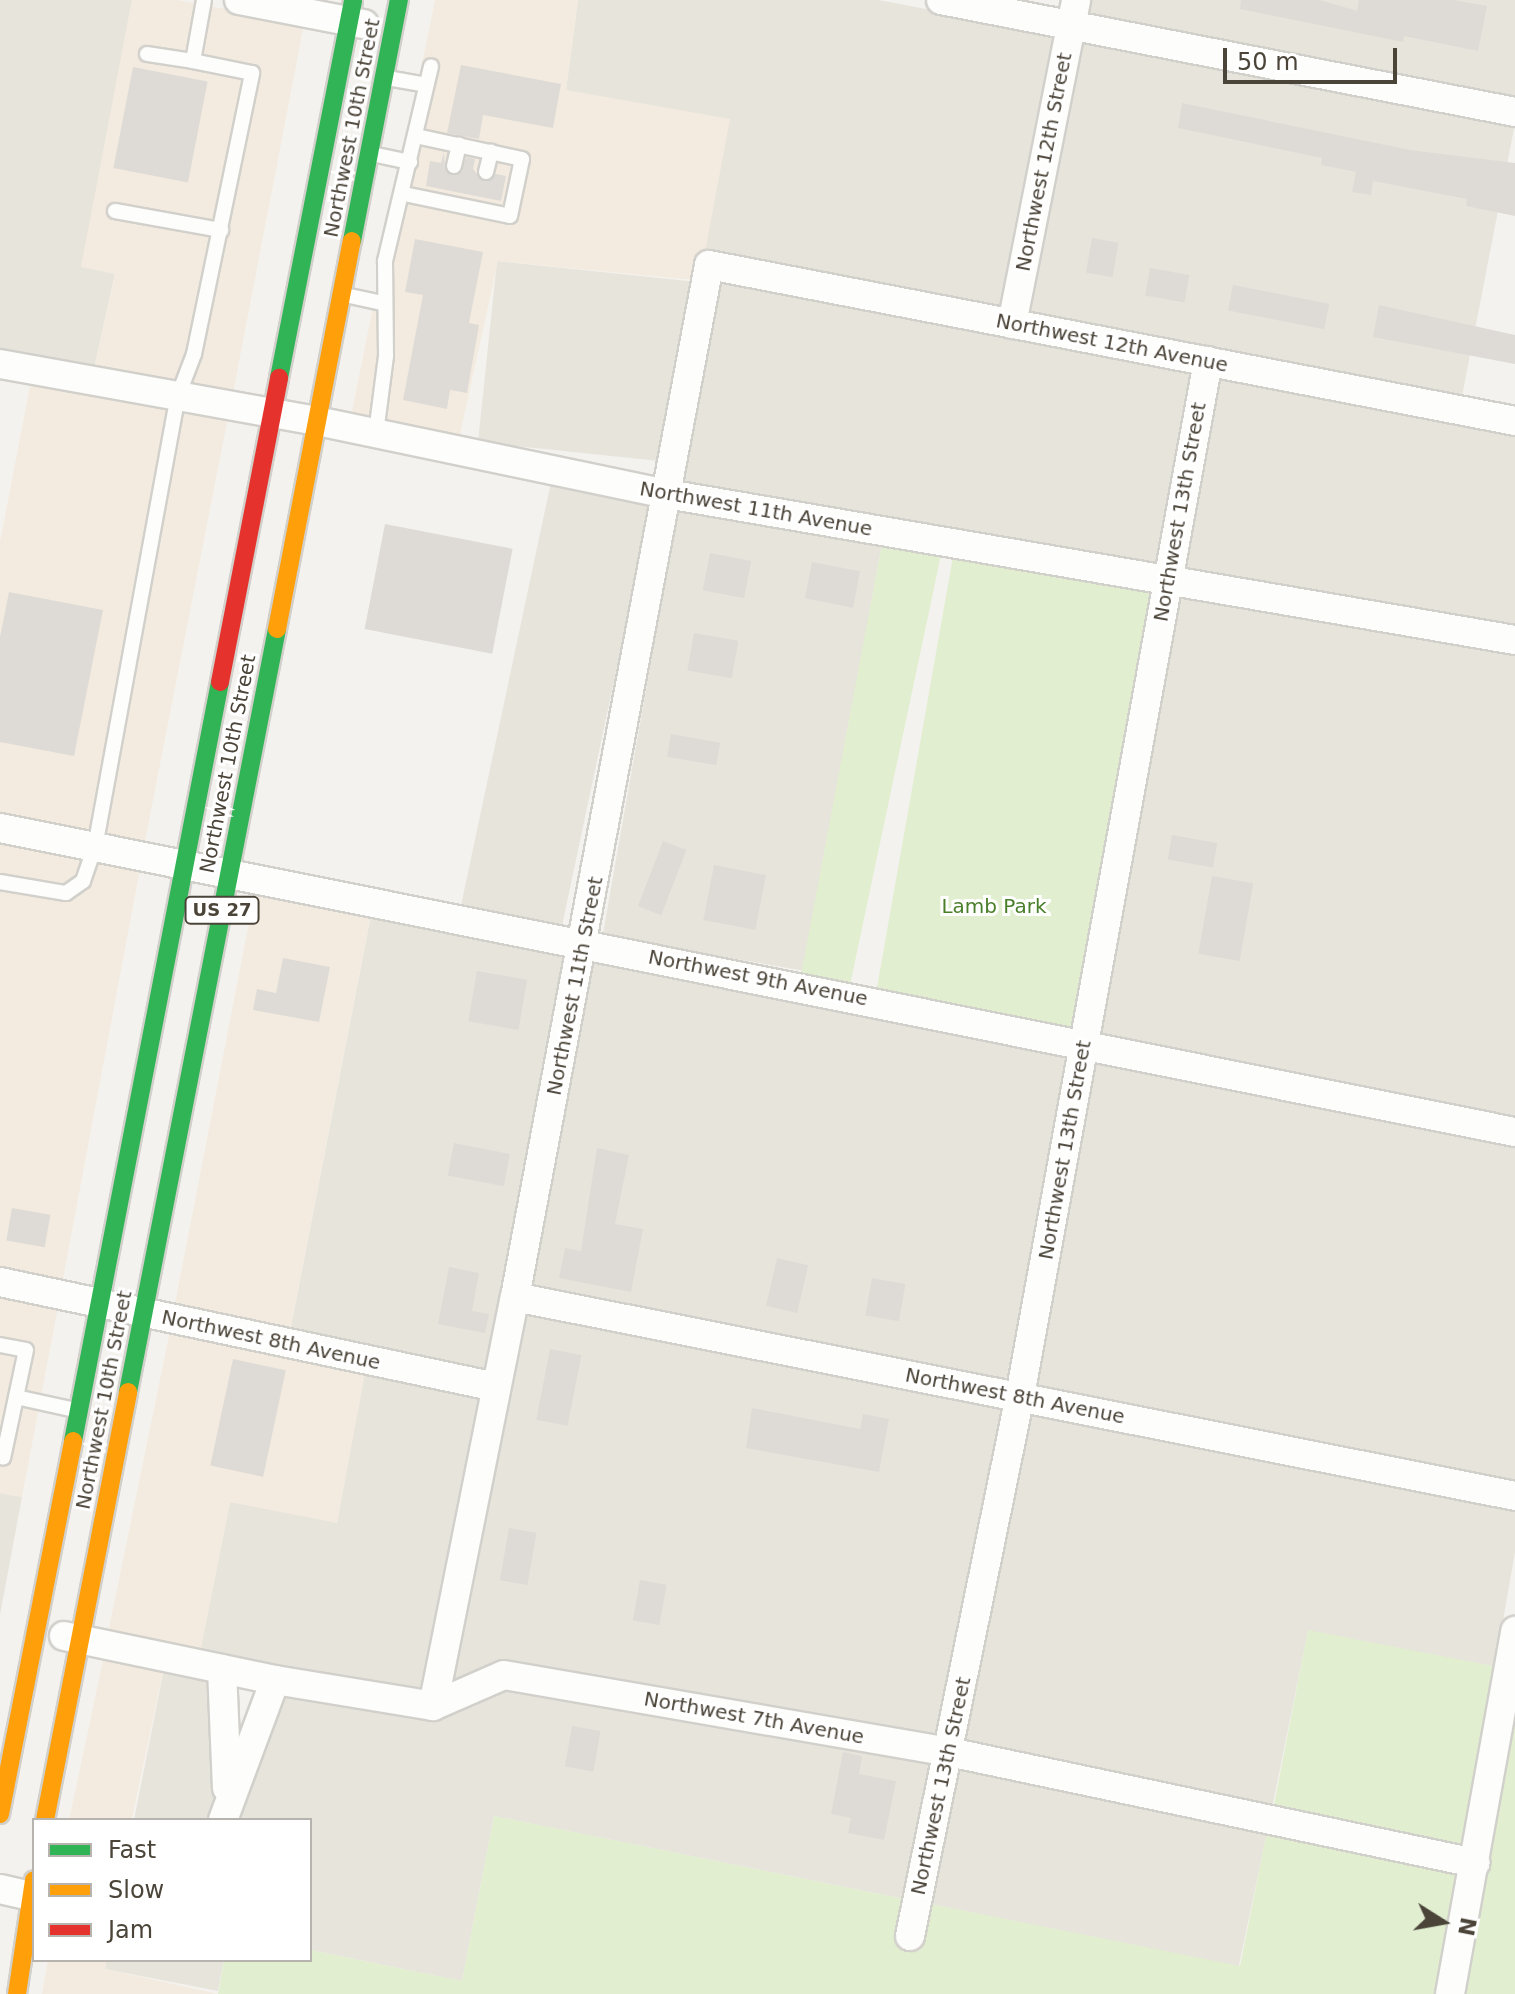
<!DOCTYPE html>
<html>
<head>
<meta charset="utf-8">
<style>
	body { margin:0 }
	#map { position:relative; width:1515px; height:1994px; overflow:hidden; background:#f4f2ee; font-family:"DejaVu Sans",sans-serif }
	div>[style] { position:absolute }
	.residential>* { inset:0; background:#e7e4dc; transform-origin:0 0 }
	.commercial>* { inset:0; background:#f3ebdf; transform-origin:0 0 }
	.green>* { inset:0; background:#e1eecf; transform-origin:0 0 }
	.building>* { inset:0; background:#dedbd6; transform-origin:0 0 }
	.roads { filter:drop-shadow(2px 0 #d2d0cb) drop-shadow(-2px 0 #d2d0cb) drop-shadow(0 2px #d2d0cb) drop-shadow(0 -2px #d2d0cb) }
	.lane>* { height:14px; margin:-7px; padding:0 7px; transform-origin:7px; border-radius:7px; background:#fdfdfc }
	.street>* { height:28px; margin:-14px; padding:0 14px; transform-origin:14px; border-radius:14px; background:#fdfdfc }
	.fast>* { height:18px; margin:-9px; padding:0 9px; transform-origin:9px; border-radius:9px; background:#30b455 }
	.slow>* { height:18px; margin:-9px; padding:0 9px; transform-origin:9px; border-radius:9px; background:#ff9f0a }
	.jam>* { height:18px; margin:-9px; padding:0 9px; transform-origin:9px; border-radius:9px; background:#e5322d }
	span { translate:-50% -50%; white-space:nowrap; text-align:center; line-height:1.15; -webkit-text-stroke:6px #fff; paint-order:stroke }
	.shield-label span { padding:2px 6px; background:#fff; border:2px solid; border-radius:6px; -webkit-text-stroke-width:0 }
	.shield-label { font-size:18px; color:#4b4439; font-weight:700 }
	.street-label { font-size:20px; color:#4b4439 }
	.park-label { font-size:20px; color:#4a7f2a }
	.legend { position:absolute; left:32px; top:1818px; width:280px; height:144px; box-sizing:border-box; background:#fff; border:2px solid #b7b4b0; margin:0; padding:10px 14px; list-style:none; font-size:24px; color:#4b4439 }
	.legend li { display:flex; align-items:center; gap:16px; height:40px }
	.legend b { width:40px; border:2px solid #b7b4b0 }
	.north { position:absolute; left:1403px; top:1882px; width:80px; height:80px; -webkit-text-stroke:6px #fff; paint-order:stroke; rotate:101deg; font-size:22px; font-weight:700; line-height:32px; text-align:center; color:#4b4439 }
	.north::after { content:''; display:block; margin:auto; width:28px; height:36px; background:#4b4439; clip-path:polygon(50% 0,100% 100%,50% 72%,0 100%) }
	.scale { position:absolute; left:1223px; top:48px; width:174px; height:36px; box-sizing:border-box; border:4px solid #4b4439; border-top:0; padding-left:10px; font-size:24px; line-height:28px; white-space:nowrap; color:#4b4439; -webkit-text-stroke:6px #fff; paint-order:stroke }
</style>
</head>
<body>
<div id="map">
	<div class="residential">
		<div style="clip-path:polygon(0 0,132px 0,82px 266px,115px 273px,94px 369px,0 352px)"></div>
		<div style="clip-path:polygon(578px 0,879px 0,1055px 34px,1001px 310px,705px 252px,566px 90px)"></div>
		<div style="clip-path:polygon(1089px 0,1515px 0,1515px 100px,1086px 16px)"></div>
		<div style="left:1082px;top:40px;width:441px;height:280px;rotate:11deg"></div>
		<div style="left:497px;top:261px;width:197px;height:182px;rotate:6deg"></div>
		<div style="left:720px;top:279px;width:481px;height:209px;rotate:11deg"></div>
		<div style="clip-path:polygon(1219px 375px,1515px 433px,1515px 627px,1181px 573px)"></div>
		<div style="left:551px;top:482px;width:103px;height:436px;rotate:12deg"></div>
		<div style="left:678px;top:508px;width:207px;height:434px;rotate:10deg"></div>
		<div style="clip-path:polygon(1177px 596px,1515px 651px,1515px 1120px,1100px 1035px)"></div>
		<div style="left:371px;top:915px;width:200px;height:425px;rotate:11deg"></div>
		<div style="left:594px;top:958px;width:485px;height:336px;rotate:11deg"></div>
		<div style="clip-path:polygon(1096px 1058px,1515px 1144px,1515px 1485px,1036px 1387px)"></div>
		<div style="clip-path:polygon(526px 1311px,1005px 1405px,938px 1738px,506px 1663px,451px 1685px)"></div>
		<div style="clip-path:polygon(365px 1372px,480px 1396px,422px 1693px,200px 1652px,230px 1502px,337px 1522px)"></div>
		<div style="clip-path:polygon(1031px 1410px,1515px 1509px,1515px 1552px,1495px 1667px,1308px 1631px,1272px 1808px,964px 1744px)"></div>
		<div style="clip-path:polygon(0 1493px,22px 1497px,0 1615px)"></div>
		<div style="clip-path:polygon(164px 1669px,209px 1678px,215px 1802px,209px 1820px,134px 1820px)"></div>
		<div style="clip-path:polygon(506px 1687px,933px 1762px,904px 1899px,494px 1816px,462px 1981px,310px 1950px,310px 1820px,237px 1820px,284px 1694px,443px 1720px,445px 1714px)"></div>
		<div style="left:960px;top:1767px;width:314px;height:140px;rotate:12deg"></div>
		<div style="clip-path:polygon(106px 1960px,224px 1960px,218px 1991px,105px 1969px)"></div>
	</div>
	<div class="commercial">
		<div style="clip-path:polygon(132px 0,177px 0,304px 24px,233px 393px,94px 369px,115px 274px,81px 267px)"></div>
		<div style="clip-path:polygon(435px 0,578px 0,566px 90px,730px 119px,705px 252px,698px 251px,693px 280px,498px 261px,459px 439px,351px 416px)"></div>
		<div style="clip-path:polygon(31px 381px,228px 417px,144px 846px,0 816px,0 542px)"></div>
		<div style="clip-path:polygon(0 840px,140px 869px,62px 1284px,0 1270px)"></div>
		<div style="left:255px;top:892px;width:118px;height:424px;rotate:11deg"></div>
		<div style="clip-path:polygon(0 1295px,58px 1307px,22px 1497px,0 1493px)"></div>
		<div style="clip-path:polygon(170px 1331px,365px 1372px,337px 1523px,230px 1502px,200px 1652px,108px 1633px)"></div>
		<div style="left:104px;top:1656px;width:61px;height:167px;rotate:12deg"></div>
		<div style="clip-path:polygon(48px 1960px,106px 1960px,105px 1969px,218px 1994px,42px 1994px)"></div>
	</div>
	<div class="green">
		<div style="clip-path:polygon(882px 544px,941px 555px,850px 985px,801px 975px)"></div>
		<div style="left:955px;top:545px;width:214px;height:464px;rotate:10deg"></div>
		<div style="left:1308px;top:1630px;width:191px;height:182px;rotate:11deg"></div>
		<div style="clip-path:polygon(1515px 1714px,1515px 1994px,1464px 1994px,1491px 1854px)"></div>
		<div style="clip-path:polygon(494px 1816px,904px 1899px,895px 1945px,920px 1951px,931px 1904px,1240px 1966px,1267px 1831px,1459px 1872px,1436px 1994px,218px 1994px,224px 1960px,310px 1960px,310px 1950px,462px 1981px)"></div>
	</div>
	<div class="building">
		<div style="clip-path:polygon(1241px 0,1320px 0,1357px 11px,1359px 0,1454px 0,1487px 6px,1478px 51px,1404px 36px,1403px 42px,1240px 9px)"></div>
		<div style="clip-path:polygon(461px 65px,561px 84px,553px 128px,483px 115px,479px 139px,447px 133px)"></div>
		<div style="left:133px;top:67px;width:76px;height:103px;rotate:11deg"></div>
		<div style="clip-path:polygon(1182px 103px,1410px 150px,1515px 163px,1515px 216px,1466px 206px,1467px 199px,1373px 181px,1371px 195px,1352px 192px,1356px 172px,1321px 165px,1322px 158px,1178px 128px)"></div>
		<div style="clip-path:polygon(444px 152px,445px 170px,451px 175px,462px 172px,466px 157px,475px 159px,473px 169px,483px 181px,496px 174px,506px 176px,501px 201px,426px 186px,430px 161px,441px 163px)"></div>
		<div style="left:1092px;top:238px;width:27px;height:35px;rotate:10deg"></div>
		<div style="clip-path:polygon(415px 239px,483px 252px,469px 323px,479px 325px,467px 393px,450px 390px,447px 409px,403px 400px,423px 295px,405px 292px)"></div>
		<div style="left:1150px;top:268px;width:40px;height:28px;rotate:10deg"></div>
		<div style="left:1233px;top:285px;width:98px;height:26px;rotate:11deg"></div>
		<div style="clip-path:polygon(1379px 305px,1515px 335px,1515px 364px,1373px 337px)"></div>
		<div style="left:385px;top:524px;width:130px;height:107px;rotate:11deg"></div>
		<div style="left:710px;top:553px;width:42px;height:38px;rotate:11deg"></div>
		<div style="left:812px;top:562px;width:49px;height:37px;rotate:11deg"></div>
		<div style="clip-path:polygon(9px 592px,103px 610px,74px 756px,0 742px,0 637px)"></div>
		<div style="left:694px;top:633px;width:45px;height:38px;rotate:10deg"></div>
		<div style="left:671px;top:734px;width:50px;height:23px;rotate:10deg"></div>
		<div style="left:1172px;top:835px;width:46px;height:25px;rotate:10deg"></div>
		<div style="left:663px;top:841px;width:25px;height:70px;rotate:21deg"></div>
		<div style="left:714px;top:865px;width:53px;height:56px;rotate:11deg"></div>
		<div style="left:1212px;top:876px;width:42px;height:79px;rotate:10deg"></div>
		<div style="clip-path:polygon(283px 958px,330px 967px,319px 1022px,253px 1010px,257px 989px,276px 993px)"></div>
		<div style="left:477px;top:971px;width:51px;height:51px;rotate:10deg"></div>
		<div style="left:454px;top:1143px;width:57px;height:33px;rotate:11deg"></div>
		<div style="clip-path:polygon(597px 1148px,629px 1155px,615px 1224px,643px 1229px,631px 1292px,559px 1278px,565px 1248px,581px 1251px)"></div>
		<div style="left:12px;top:1208px;width:39px;height:33px;rotate:10deg"></div>
		<div style="left:777px;top:1258px;width:32px;height:49px;rotate:13deg"></div>
		<div style="clip-path:polygon(449px 1267px,479px 1273px,472px 1311px,489px 1314px,485px 1333px,438px 1324px)"></div>
		<div style="left:872px;top:1278px;width:34px;height:38px;rotate:10deg"></div>
		<div style="left:550px;top:1349px;width:32px;height:72px;rotate:11deg"></div>
		<div style="left:233px;top:1359px;width:54px;height:109px;rotate:12deg"></div>
		<div style="clip-path:polygon(752px 1408px,860px 1429px,863px 1414px,889px 1419px,879px 1472px,746px 1448px)"></div>
		<div style="left:509px;top:1528px;width:28px;height:53px;rotate:10deg"></div>
		<div style="left:640px;top:1580px;width:27px;height:41px;rotate:10deg"></div>
		<div style="left:572px;top:1726px;width:29px;height:41px;rotate:10deg"></div>
		<div style="clip-path:polygon(843px 1752px,862px 1756px,859px 1774px,896px 1781px,884px 1840px,848px 1833px,851px 1818px,831px 1814px)"></div>
	</div>
	<div class="roads">
		<div class="lane">
			<div style="left:147px;top:54px;width:47px;rotate:8.7deg"></div>
			<div style="left:387px;top:78px;width:40px;rotate:10deg"></div>
			<div style="left:372px;top:154px;width:39px;rotate:12deg"></div>
			<div style="left:454px;top:166px;width:22px;rotate:-77deg"></div>
			<div style="left:486px;top:172px;width:21px;rotate:-76deg"></div>
			<div style="left:404px;top:194px;width:108px;rotate:11.7deg"></div>
			<div style="left:510px;top:216px;width:58px;rotate:-78.1deg"></div>
			<div style="left:522px;top:159px;width:108px;rotate:-167.8deg"></div>
			<div style="left:115px;top:211px;width:108px;rotate:10.2deg"></div>
			<div style="left:345px;top:295px;width:40px;rotate:12deg"></div>
			<div style="left:376px;top:433px;width:78px;rotate:-82.6deg"></div>
			<div style="left:386px;top:356px;width:95px;rotate:-90.6deg"></div>
			<div style="left:385px;top:261px;width:200px;rotate:-76.7deg"></div>
			<div style="left:0;top:882px;width:67px;rotate:9.5deg"></div>
			<div style="left:66px;top:893px;width:21px;rotate:-35deg"></div>
			<div style="left:83px;top:881px;width:36px;rotate:-71deg"></div>
			<div style="left:95px;top:847px;width:459px;rotate:-79.6deg"></div>
			<div style="left:178px;top:396px;width:45px;rotate:-69.1deg"></div>
			<div style="left:194px;top:354px;width:287px;rotate:-78.3deg"></div>
			<div style="left:252px;top:73px;width:60px;rotate:-168.5deg"></div>
			<div style="left:193px;top:61px;width:62px;rotate:-79.8deg"></div>
			<div style="left:0;top:1345px;width:26px;rotate:11deg"></div>
			<div style="left:26px;top:1350px;width:110px;rotate:102deg"></div>
			<div style="left:16px;top:1397px;width:60px;rotate:12.4deg"></div>
		</div>
		<div class="street">
			<div style="left:239px;top:0;width:127px;rotate:10.9deg"></div>
			<div style="left:941px;top:0;width:585px;rotate:11.04deg"></div>
			<div style="left:1012px;top:324px;width:330px;rotate:-78.8deg"></div>
			<div style="left:0;top:364px;width:322px;rotate:10.2deg"></div>
			<div style="left:317px;top:421px;width:358px;rotate:11.8deg"></div>
			<div style="left:667px;top:494px;width:860px;rotate:9.77deg"></div>
			<div style="left:0;top:828px;width:1545px;rotate:11.35deg"></div>
			<div style="left:0;top:1282px;width:507px;rotate:11.95deg"></div>
			<div style="left:515px;top:1297px;width:1020px;rotate:11.25deg"></div>
			<div style="left:64px;top:1636px;width:216px;rotate:11.8deg"></div>
			<div style="left:275px;top:1680px;width:160px;rotate:9.3deg"></div>
			<div style="left:433px;top:1706px;width:77px;rotate:-23.6deg"></div>
			<div style="left:504px;top:1675px;width:452px;rotate:9.8deg"></div>
			<div style="left:949px;top:1752px;width:538px;rotate:11.92deg"></div>
			<div style="left:222px;top:1669px;width:119px;rotate:87.6deg"></div>
			<div style="left:433px;top:1706px;width:417px;rotate:-78.7deg"></div>
			<div style="left:515px;top:1297px;width:1050px;rotate:-79.35deg"></div>
			<div style="left:709px;top:265px;width:821px;rotate:10.95deg"></div>
			<div style="left:223px;top:1820px;width:149px;rotate:-69.6deg"></div>
			<div style="left:0;top:1889px;width:32px;rotate:13deg"></div>
			<div style="left:910px;top:1936px;width:551px;rotate:-78.49deg"></div>
			<div style="left:1020px;top:1396px;width:1052px;rotate:-79.7deg"></div>
			<div style="left:1450px;top:1994px;width:369px;rotate:-79.8deg"></div>
		</div>
		<div class="fast">
			<div style="left:352px;top:241px;width:246px;rotate:-79deg"></div>
			<div style="left:279px;top:378px;width:385px;rotate:-78.9deg"></div>
			<div style="left:128px;top:1392px;width:777px;rotate:-78.95deg"></div>
			<div style="left:73px;top:1441px;width:773px;rotate:-79.04deg"></div>
		</div>
		<div class="slow">
			<div style="left:277px;top:629px;width:395px;rotate:-79.1deg"></div>
			<div style="left:0;top:1814px;width:380px;rotate:-78.9deg"></div>
			<div style="left:45px;top:1820px;width:436px;rotate:-79deg"></div>
			<div style="left:17px;top:1994px;width:115px;rotate:-81.5deg"></div>
		</div>
		<div class="jam">
			<div style="left:220px;top:682px;width:310px;rotate:-79deg"></div>
		</div>
	</div>
	<div class="shield-label">
		<span style="left:222px;top:910px">US 27</span>
	</div>
	<div class="street-label">
		<span style="left:352px;top:128px;rotate:-79deg">Northwest 10th Street</span>
		<span style="left:1044px;top:162px;rotate:-79deg">Northwest 12th Street</span>
		<span style="left:1112px;top:343px;rotate:11deg">Northwest 12th Avenue</span>
		<span style="left:756px;top:509px;rotate:10deg">Northwest 11th Avenue</span>
		<span style="left:1180px;top:512px;rotate:-80deg">Northwest 13th Street</span>
		<span style="left:228px;top:764px;rotate:-79deg">Northwest 10th Street</span>
		<span style="left:758px;top:978px;rotate:11deg">Northwest 9th Avenue</span>
		<span style="left:575px;top:986px;rotate:-79deg">Northwest 11th Street</span>
		<span style="left:1065px;top:1150px;rotate:-80deg">Northwest 13th Street</span>
		<span style="left:271px;top:1340px;rotate:12deg">Northwest 8th Avenue</span>
		<span style="left:1015px;top:1396px;rotate:11deg">Northwest 8th Avenue</span>
		<span style="left:104px;top:1400px;rotate:-79deg">Northwest 10th Street</span>
		<span style="left:754px;top:1718px;rotate:10deg">Northwest 7th Avenue</span>
		<span style="left:941px;top:1786px;rotate:-78deg">Northwest 13th Street</span>
	</div>
	<div class="park-label">
		<span style="left:994px;top:906px">Lamb Park</span>
	</div>
	<ul class="legend">
	<li><b style="height:10px;background:#30b455"></b>Fast</li>
	<li><b style="height:10px;background:#ff9f0a"></b>Slow</li>
	<li><b style="height:10px;background:#e5322d"></b>Jam</li>
	</ul>
	<div class="north">N</div>
	<div class="scale">50 m</div>
</div>
</body>
</html>
